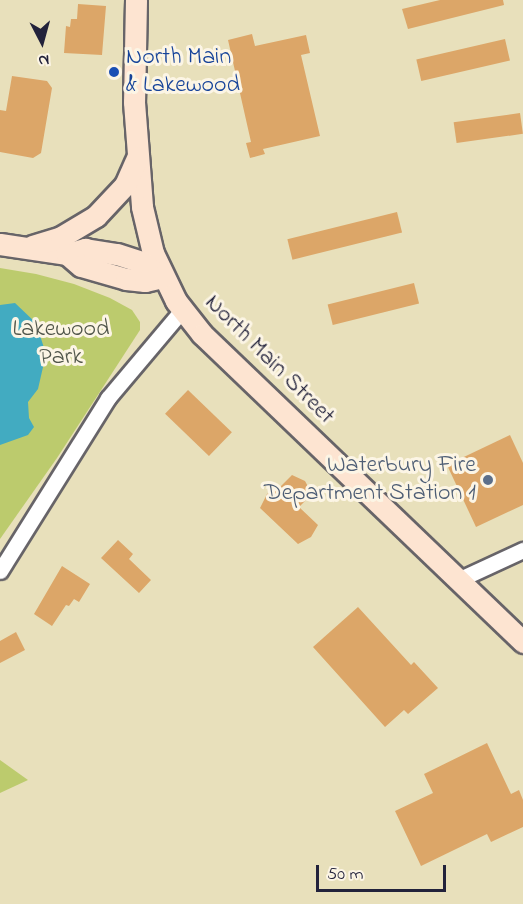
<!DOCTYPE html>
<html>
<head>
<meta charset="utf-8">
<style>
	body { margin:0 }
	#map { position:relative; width:523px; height:904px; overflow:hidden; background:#e8e0bb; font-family:"Indie Flower",sans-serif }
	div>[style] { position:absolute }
	.green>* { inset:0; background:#bccb6d }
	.water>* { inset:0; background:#42abc1 }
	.building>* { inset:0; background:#dca668; transform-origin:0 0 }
	.roads { filter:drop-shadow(2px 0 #676468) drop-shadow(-2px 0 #676468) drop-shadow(0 2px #676468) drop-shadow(0 -2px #676468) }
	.street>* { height:15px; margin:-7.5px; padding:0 7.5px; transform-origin:7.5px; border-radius:7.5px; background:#fff }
	.secondary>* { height:21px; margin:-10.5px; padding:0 10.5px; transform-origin:10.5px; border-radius:10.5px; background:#fde4d1 }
	.dots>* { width:16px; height:16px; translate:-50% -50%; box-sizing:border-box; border:3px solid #fcf5e5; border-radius:50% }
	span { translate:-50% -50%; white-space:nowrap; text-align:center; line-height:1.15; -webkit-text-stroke:6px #fcf5e5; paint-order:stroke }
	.transit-label { font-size:24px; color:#164399 }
	.left { translate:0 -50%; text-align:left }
	.park-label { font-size:24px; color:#50554a }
	.street-label { font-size:24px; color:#22223b }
	.service-label { font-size:24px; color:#4e5e75 }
	.right { translate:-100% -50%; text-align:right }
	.north { position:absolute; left:12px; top:12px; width:60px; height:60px; -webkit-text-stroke:4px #fcf5e5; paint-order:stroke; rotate:174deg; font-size:16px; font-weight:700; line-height:24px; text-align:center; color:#22223b }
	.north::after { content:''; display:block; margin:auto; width:21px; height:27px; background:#22223b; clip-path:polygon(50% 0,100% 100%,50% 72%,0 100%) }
	.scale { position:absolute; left:316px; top:865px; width:130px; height:27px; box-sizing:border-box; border:3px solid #22223b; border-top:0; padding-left:8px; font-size:18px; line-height:21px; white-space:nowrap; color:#22223b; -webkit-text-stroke:4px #fcf5e5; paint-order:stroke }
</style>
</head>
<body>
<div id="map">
	<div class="green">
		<div style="clip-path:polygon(0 268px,36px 274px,74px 284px,110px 298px,132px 310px,140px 322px,140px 330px,57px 458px,0 539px)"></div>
		<div style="clip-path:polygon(0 760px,28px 780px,0 793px)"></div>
	</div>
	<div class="water">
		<div style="clip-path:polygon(15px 303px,36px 323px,46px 354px,38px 389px,28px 402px,29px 418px,34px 427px,28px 435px,0 445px,0 305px)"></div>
	</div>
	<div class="building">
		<div style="clip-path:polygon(440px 0,503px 0,504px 5px,408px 29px,402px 9px)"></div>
		<div style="clip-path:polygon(78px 4px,106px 6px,102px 55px,64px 53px,66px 26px,70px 27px,71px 19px,77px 19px)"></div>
		<div style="clip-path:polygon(252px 34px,255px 46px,306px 35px,310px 53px,301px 55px,320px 136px,263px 149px,265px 154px,250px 158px,246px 143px,251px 142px,228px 40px)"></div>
		<div style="left:505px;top:39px;width:22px;height:91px;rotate:77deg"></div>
		<div style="clip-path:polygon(12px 76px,47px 81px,52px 88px,41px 153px,33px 158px,0 152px,0 110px,6px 111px)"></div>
		<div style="left:520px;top:113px;width:21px;height:67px;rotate:82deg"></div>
		<div style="left:397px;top:212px;width:21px;height:113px;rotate:76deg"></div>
		<div style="left:414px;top:283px;width:21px;height:89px;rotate:76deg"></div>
		<div style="left:188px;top:390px;width:61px;height:33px;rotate:44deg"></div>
		<div style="clip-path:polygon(510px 435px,523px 463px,523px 505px,476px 527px,447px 465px)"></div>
		<div style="clip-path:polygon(292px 475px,305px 481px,312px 494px,299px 507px,318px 525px,311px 537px,298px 544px,260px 508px,267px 494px,280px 487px)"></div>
		<div style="clip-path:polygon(118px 540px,133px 554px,129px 559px,151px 580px,139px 593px,101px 558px)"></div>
		<div style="clip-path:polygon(62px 566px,90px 584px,79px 602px,74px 599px,69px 606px,66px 605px,52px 626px,34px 614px)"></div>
		<div style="clip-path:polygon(358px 607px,411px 665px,414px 662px,438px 688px,408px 714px,404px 710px,385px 727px,313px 647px)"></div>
		<div style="clip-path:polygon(16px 632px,25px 650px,0 663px,0 641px)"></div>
		<div style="clip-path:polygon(487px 743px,511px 794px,519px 790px,523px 800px,523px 827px,491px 842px,487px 834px,421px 866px,395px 811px,433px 793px,424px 774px)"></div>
	</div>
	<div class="roads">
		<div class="street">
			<div style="left:0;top:571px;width:204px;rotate:-58deg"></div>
			<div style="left:108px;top:398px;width:115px;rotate:-49.9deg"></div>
			<div style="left:458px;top:580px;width:72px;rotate:-24.8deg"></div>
		</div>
		<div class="secondary">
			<div style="left:136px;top:0;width:102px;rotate:91.1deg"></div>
			<div style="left:134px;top:102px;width:105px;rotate:85.6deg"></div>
			<div style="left:142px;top:207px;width:47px;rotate:76.6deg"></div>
			<div style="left:153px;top:253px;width:53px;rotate:64.4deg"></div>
			<div style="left:176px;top:301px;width:42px;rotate:51.8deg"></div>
			<div style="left:202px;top:334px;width:445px;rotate:43.8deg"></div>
			<div style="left:0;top:244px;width:68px;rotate:8.5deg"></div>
			<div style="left:67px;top:254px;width:19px;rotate:-16deg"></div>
			<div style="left:85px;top:249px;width:32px;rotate:9deg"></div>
			<div style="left:117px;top:254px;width:26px;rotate:18deg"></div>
			<div style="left:142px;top:262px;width:25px;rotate:37deg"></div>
			<div style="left:32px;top:246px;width:30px;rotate:-17deg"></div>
			<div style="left:61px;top:237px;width:41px;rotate:-31deg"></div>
			<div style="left:96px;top:216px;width:42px;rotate:-46.9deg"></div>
			<div style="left:125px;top:185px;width:30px;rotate:-66deg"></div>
			<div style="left:67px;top:254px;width:18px;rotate:41deg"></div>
			<div style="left:81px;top:266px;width:47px;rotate:16.1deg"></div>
			<div style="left:126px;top:279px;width:19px;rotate:6deg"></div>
			<div style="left:145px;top:281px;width:18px;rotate:-13deg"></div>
		</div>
	</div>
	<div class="dots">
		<div style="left:114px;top:72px;background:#1a4fb4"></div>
		<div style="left:488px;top:480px;background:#5c6f8a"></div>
	</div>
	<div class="transit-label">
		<span class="left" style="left:126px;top:72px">North Main<br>&amp; Lakewood</span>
	</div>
	<div class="park-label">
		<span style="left:61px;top:344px">Lakewood<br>Park</span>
	</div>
	<div class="street-label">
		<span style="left:269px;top:360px;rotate:45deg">North Main Street</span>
	</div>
	<div class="service-label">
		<span class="right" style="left:476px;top:480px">Waterbury Fire<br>Department Station 1</span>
	</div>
	<div class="north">N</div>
	<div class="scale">50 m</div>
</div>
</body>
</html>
